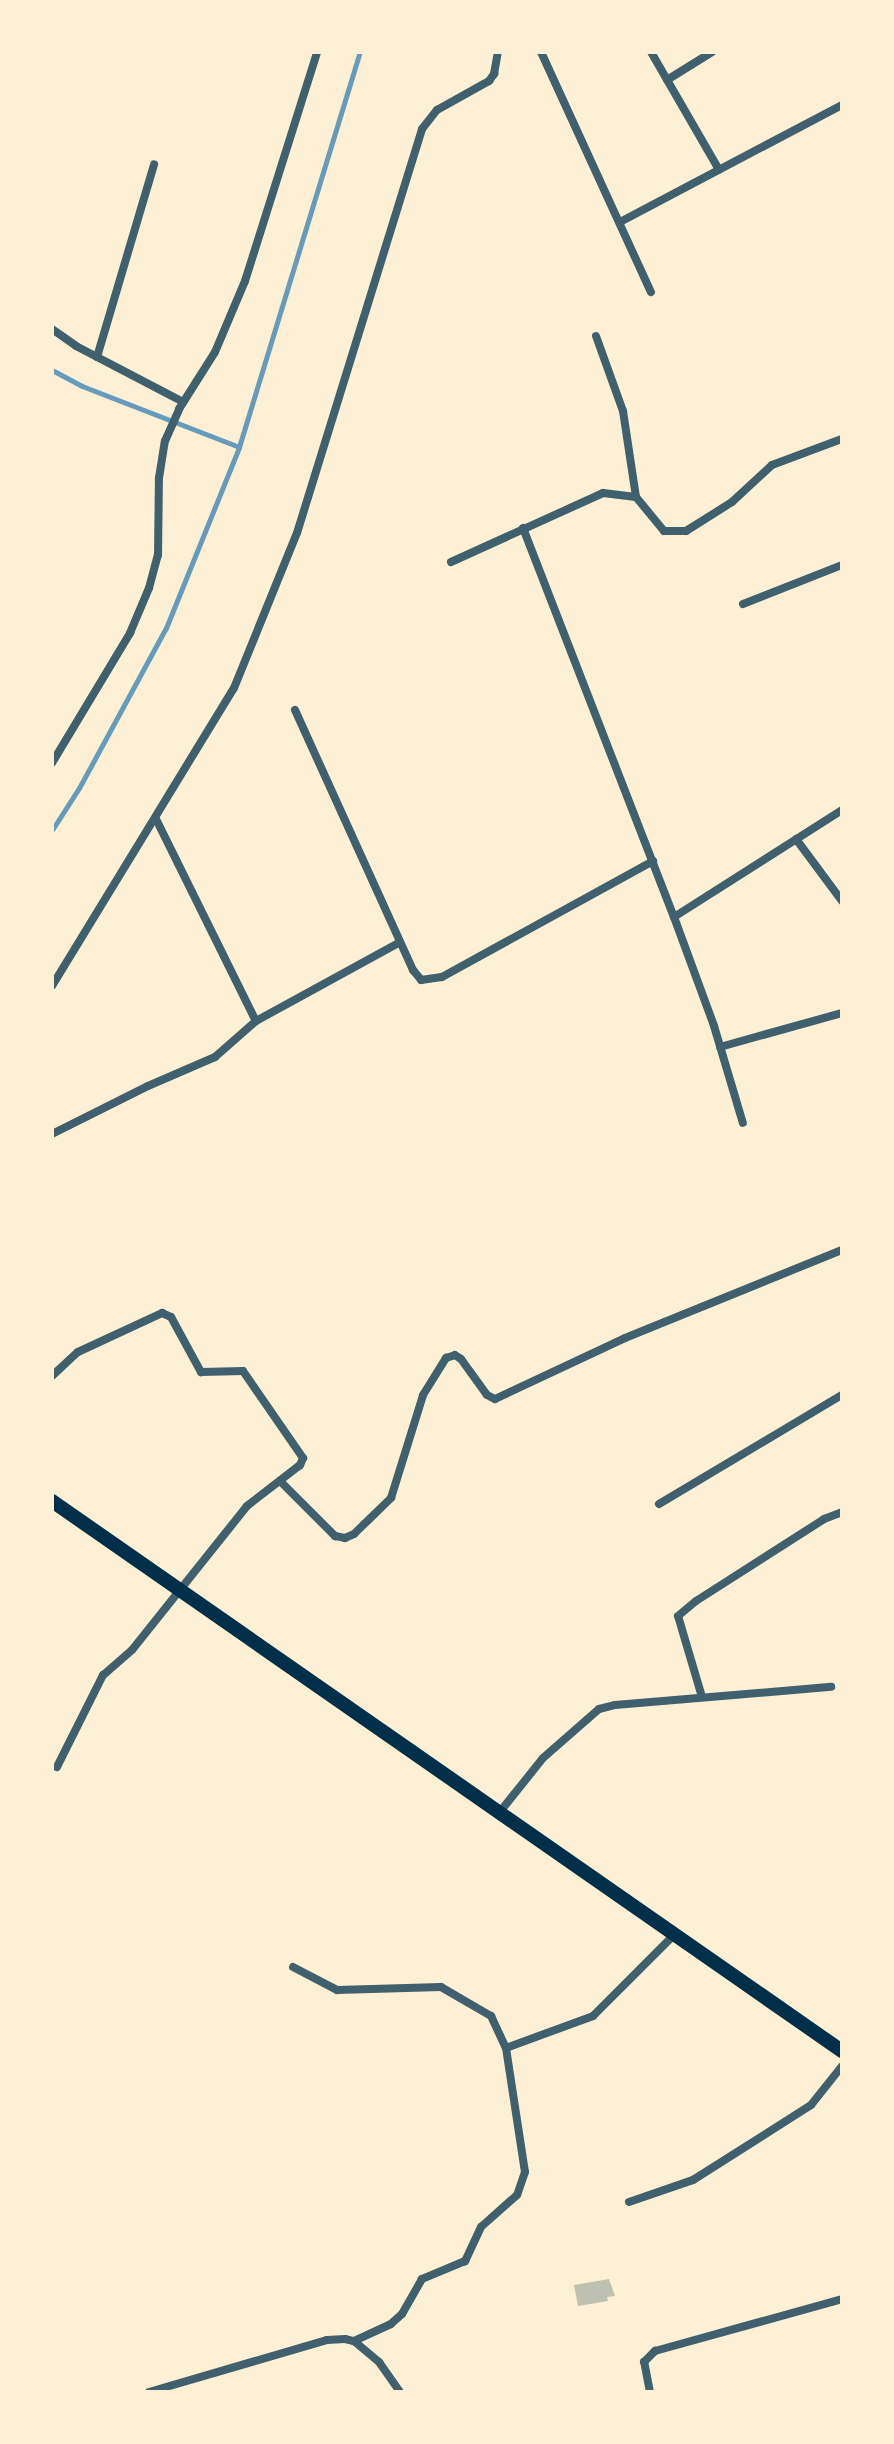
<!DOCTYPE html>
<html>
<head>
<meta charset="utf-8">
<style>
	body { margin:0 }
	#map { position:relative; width:894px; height:2444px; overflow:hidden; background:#fdf0d5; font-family:"Libre Baskerville",serif }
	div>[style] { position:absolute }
	.stream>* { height:5px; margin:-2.5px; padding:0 2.5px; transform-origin:2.5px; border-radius:2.5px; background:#669bbc }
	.building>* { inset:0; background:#bec0b2 }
	.minor>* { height:8px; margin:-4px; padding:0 4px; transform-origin:4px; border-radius:4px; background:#3f606c }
	.primary>* { height:14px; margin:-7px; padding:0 7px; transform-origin:7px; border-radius:7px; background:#003049 }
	span { translate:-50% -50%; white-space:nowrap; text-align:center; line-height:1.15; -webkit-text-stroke:8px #fdf0d5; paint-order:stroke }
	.frame { position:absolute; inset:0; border:54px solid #fdf0d5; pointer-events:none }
</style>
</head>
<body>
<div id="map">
	<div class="stream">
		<div style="left:52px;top:370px;width:34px;rotate:28deg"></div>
		<div style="left:82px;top:386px;width:168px;rotate:21.2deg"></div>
		<div style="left:52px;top:830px;width:50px;rotate:-57.3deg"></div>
		<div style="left:79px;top:788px;width:182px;rotate:-61.5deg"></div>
		<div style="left:166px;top:628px;width:195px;rotate:-68deg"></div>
		<div style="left:239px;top:447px;width:413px;rotate:-73deg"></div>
	</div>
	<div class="building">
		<div style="clip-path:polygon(609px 2279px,615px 2296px,607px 2297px,608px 2301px,578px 2306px,574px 2285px)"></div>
	</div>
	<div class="minor">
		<div style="left:541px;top:52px;width:264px;rotate:65.4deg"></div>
		<div style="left:651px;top:52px;width:136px;rotate:60deg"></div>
		<div style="left:667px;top:80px;width:53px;rotate:-31.9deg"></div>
		<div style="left:620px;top:222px;width:251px;rotate:-27.8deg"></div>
		<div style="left:52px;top:329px;width:29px;rotate:35deg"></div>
		<div style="left:76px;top:346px;width:121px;rotate:27.6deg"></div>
		<div style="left:596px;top:336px;width:80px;rotate:70.2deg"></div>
		<div style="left:623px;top:411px;width:87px;rotate:81.4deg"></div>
		<div style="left:97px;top:357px;width:201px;rotate:-73.5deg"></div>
		<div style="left:523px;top:528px;width:417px;rotate:68.8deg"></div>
		<div style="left:674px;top:917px;width:116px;rotate:69.8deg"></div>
		<div style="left:714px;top:1026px;width:101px;rotate:73.4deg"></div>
		<div style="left:451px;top:562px;width:167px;rotate:-24.4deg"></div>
		<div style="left:603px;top:493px;width:33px;rotate:7deg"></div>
		<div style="left:636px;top:497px;width:44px;rotate:50.5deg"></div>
		<div style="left:664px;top:531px;width:22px"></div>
		<div style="left:686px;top:531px;width:54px;rotate:-32.2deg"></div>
		<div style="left:732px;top:502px;width:54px;rotate:-42.8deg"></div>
		<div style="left:772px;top:465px;width:75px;rotate:-20.4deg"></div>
		<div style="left:743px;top:604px;width:106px;rotate:-21.5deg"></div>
		<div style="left:295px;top:710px;width:286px;rotate:65.6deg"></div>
		<div style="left:413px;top:970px;width:13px;rotate:51deg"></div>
		<div style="left:421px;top:980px;width:21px;rotate:-8deg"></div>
		<div style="left:442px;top:977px;width:241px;rotate:-28.8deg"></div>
		<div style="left:52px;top:763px;width:152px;rotate:-59deg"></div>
		<div style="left:130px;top:633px;width:49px;rotate:-67.1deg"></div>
		<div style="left:149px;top:588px;width:34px;rotate:-75deg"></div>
		<div style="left:158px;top:555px;width:77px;rotate:-89.3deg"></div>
		<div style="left:159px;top:478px;width:37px;rotate:-81deg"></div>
		<div style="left:165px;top:441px;width:35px;rotate:-66deg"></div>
		<div style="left:179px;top:409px;width:67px;rotate:-57.7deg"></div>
		<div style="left:215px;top:352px;width:77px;rotate:-67.1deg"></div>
		<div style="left:245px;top:281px;width:240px;rotate:-72.5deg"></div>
		<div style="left:156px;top:819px;width:225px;rotate:63.7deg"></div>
		<div style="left:796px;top:839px;width:77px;rotate:53.4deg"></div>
		<div style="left:674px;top:917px;width:199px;rotate:-32.5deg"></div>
		<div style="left:52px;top:986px;width:349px;rotate:-58.6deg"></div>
		<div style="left:234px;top:688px;width:167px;rotate:-67.9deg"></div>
		<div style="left:297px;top:533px;width:423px;rotate:-72.8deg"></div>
		<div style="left:422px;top:129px;width:24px;rotate:-52deg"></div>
		<div style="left:437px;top:110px;width:60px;rotate:-29.1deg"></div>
		<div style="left:489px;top:81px;width:9px;rotate:-54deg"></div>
		<div style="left:494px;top:74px;width:22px;rotate:-80deg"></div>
		<div style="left:720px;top:1047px;width:127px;rotate:-15.6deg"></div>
		<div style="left:52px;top:1134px;width:107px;rotate:-26.6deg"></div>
		<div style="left:148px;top:1086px;width:73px;rotate:-23.4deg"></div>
		<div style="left:215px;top:1057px;width:55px;rotate:-41.3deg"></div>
		<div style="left:256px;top:1021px;width:164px;rotate:-28.7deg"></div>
		<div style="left:52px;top:1376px;width:35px;rotate:-43deg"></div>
		<div style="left:78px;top:1352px;width:93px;rotate:-24.9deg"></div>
		<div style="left:162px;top:1313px;width:10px;rotate:24deg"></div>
		<div style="left:171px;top:1317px;width:63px;rotate:61.4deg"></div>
		<div style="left:201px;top:1372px;width:42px;rotate:-1.4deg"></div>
		<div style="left:243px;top:1371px;width:106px;rotate:55.4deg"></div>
		<div style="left:303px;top:1458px;width:8px;rotate:113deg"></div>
		<div style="left:300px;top:1465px;width:67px;rotate:142.3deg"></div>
		<div style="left:247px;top:1506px;width:184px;rotate:128.6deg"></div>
		<div style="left:132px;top:1650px;width:38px;rotate:139deg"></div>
		<div style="left:103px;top:1675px;width:103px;rotate:116.6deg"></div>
		<div style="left:280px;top:1481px;width:78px;rotate:45deg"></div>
		<div style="left:335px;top:1536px;width:10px;rotate:11deg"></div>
		<div style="left:345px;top:1538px;width:10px;rotate:-24deg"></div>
		<div style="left:354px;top:1534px;width:52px;rotate:-44.2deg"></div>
		<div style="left:391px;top:1498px;width:108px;rotate:-72.7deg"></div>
		<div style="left:423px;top:1395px;width:44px;rotate:-58.1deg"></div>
		<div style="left:446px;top:1358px;width:9px;rotate:-18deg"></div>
		<div style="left:455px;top:1355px;width:7px;rotate:34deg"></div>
		<div style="left:461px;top:1359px;width:44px;rotate:54.2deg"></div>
		<div style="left:487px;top:1395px;width:9px;rotate:27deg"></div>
		<div style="left:495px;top:1399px;width:144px;rotate:-25.1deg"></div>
		<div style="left:625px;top:1338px;width:234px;rotate:-22.1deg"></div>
		<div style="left:659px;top:1504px;width:213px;rotate:-30.8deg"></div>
		<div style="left:702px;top:1697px;width:84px;rotate:-106.5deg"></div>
		<div style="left:678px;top:1616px;width:23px;rotate:-40deg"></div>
		<div style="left:696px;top:1601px;width:152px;rotate:-32.6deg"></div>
		<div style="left:824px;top:1519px;width:19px;rotate:-21deg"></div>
		<div style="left:499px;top:1813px;width:70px;rotate:-51.3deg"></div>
		<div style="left:543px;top:1758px;width:74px;rotate:-41.2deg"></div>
		<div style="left:599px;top:1709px;width:16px;rotate:-14deg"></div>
		<div style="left:615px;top:1705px;width:217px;rotate:-4.8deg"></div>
		<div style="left:293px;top:1967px;width:50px;rotate:27.6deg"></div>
		<div style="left:337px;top:1990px;width:104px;rotate:-1.7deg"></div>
		<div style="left:441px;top:1987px;width:58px;rotate:30.1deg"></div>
		<div style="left:491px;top:2016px;width:35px;rotate:65deg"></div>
		<div style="left:506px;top:2048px;width:125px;rotate:81.3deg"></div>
		<div style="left:525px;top:2172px;width:24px;rotate:109deg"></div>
		<div style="left:517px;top:2195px;width:48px;rotate:138.4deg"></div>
		<div style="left:481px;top:2227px;width:38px;rotate:115deg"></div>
		<div style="left:465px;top:2261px;width:47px;rotate:157.3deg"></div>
		<div style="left:422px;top:2279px;width:40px;rotate:119.7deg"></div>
		<div style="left:402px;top:2314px;width:15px;rotate:138deg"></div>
		<div style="left:391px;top:2324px;width:41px;rotate:155.3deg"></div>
		<div style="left:506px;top:2048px;width:93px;rotate:-20.2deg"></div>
		<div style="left:593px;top:2016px;width:115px;rotate:-45deg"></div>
		<div style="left:629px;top:2202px;width:68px;rotate:-19deg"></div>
		<div style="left:693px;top:2180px;width:140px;rotate:-32.4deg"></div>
		<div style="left:811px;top:2105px;width:50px;rotate:-51.5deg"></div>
		<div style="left:149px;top:2392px;width:185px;rotate:-16.3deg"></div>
		<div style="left:327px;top:2340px;width:18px;rotate:-3deg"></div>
		<div style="left:345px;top:2339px;width:9px;rotate:13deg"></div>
		<div style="left:354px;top:2341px;width:33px;rotate:40deg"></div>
		<div style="left:379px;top:2362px;width:37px;rotate:55deg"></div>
		<div style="left:650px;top:2392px;width:31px;rotate:-101deg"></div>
		<div style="left:644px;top:2362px;width:16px;rotate:-45deg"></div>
		<div style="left:655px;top:2351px;width:194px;rotate:-15.5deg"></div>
	</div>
	<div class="primary">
		<div style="left:52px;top:1501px;width:963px;rotate:34.85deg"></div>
	</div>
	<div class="frame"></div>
</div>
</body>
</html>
